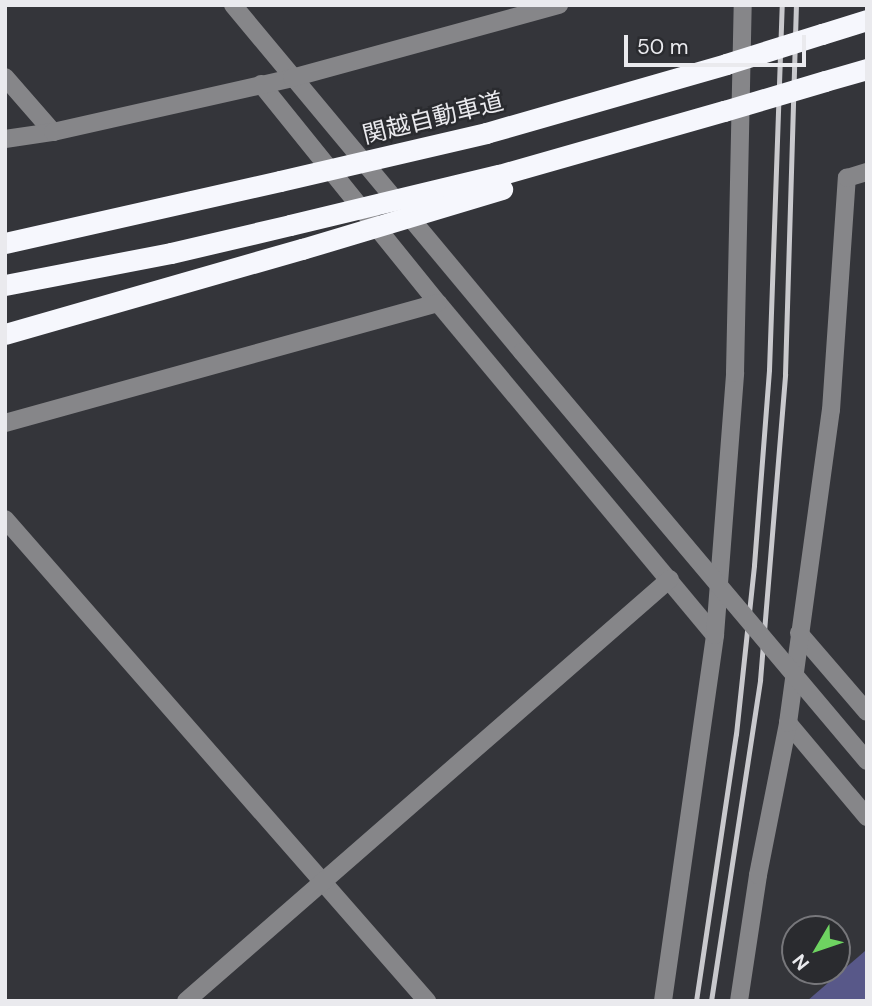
<!DOCTYPE html>
<html>
<head>
<meta charset="utf-8">
<style>
	body { margin:0 }
	#map { position:relative; width:872px; height:1006px; overflow:hidden; background:#34353a; font-family:"DM Sans","Noto Sans JP",sans-serif }
	div>[style] { position:absolute }
	.building>* { inset:0; background:#585889 }
	.minor>* { height:18px; margin:-9px; padding:0 9px; transform-origin:9px; border-radius:9px; background:#868689 }
	.highway>* { height:21px; margin:-10.5px; padding:0 10.5px; transform-origin:10.5px; border-radius:10.5px; background:#f6f7fd }
	.rail>* { height:5px; margin:-2.5px; padding:0 2.5px; transform-origin:2.5px; border-radius:2.5px; background:#c9c9cd }
	.minor-bridge>* { height:18px; margin:-9px; padding:0 9px; transform-origin:9px; border-radius:9px; background:#868689 }
	.highway-bridge>* { height:21px; margin:-10.5px; padding:0 10.5px; transform-origin:10.5px; border-radius:10.5px; background:#f6f7fd }
	span { translate:-50% -50%; white-space:nowrap; text-align:center; line-height:1.15; -webkit-text-stroke:5px #2a2b2f; paint-order:stroke }
	.street-label { font-size:24px; color:#eaeaee }
	.frame { position:absolute; inset:0; border:7px solid #eaeaee; pointer-events:none }
	.north { position:absolute; left:781px; top:915px; width:70px; height:70px; box-sizing:border-box; background:#2a2b2f; border:2px solid #77777b; border-radius:50%; rotate:231deg; font-size:19px; font-weight:700; line-height:28px; text-align:center; color:#eaeaee }
	.north::after { content:''; display:block; margin:auto; width:24px; height:32px; background:#6ed361; clip-path:polygon(50% 0,100% 100%,50% 72%,0 100%) }
	.scale { position:absolute; left:624px; top:35px; width:182px; height:32px; box-sizing:border-box; border:4px solid #eaeaee; border-top:0; padding-left:9px; font-size:21px; line-height:24px; white-space:nowrap; color:#eaeaee; -webkit-text-stroke:5px #2a2b2f; paint-order:stroke }
</style>
</head>
<body>
<div id="map">
	<div class="building">
		<div style="clip-path:polygon(865px 951px,867px 1001px,807px 1001px)"></div>
	</div>
	<div class="minor">
		<div style="left:233px;top:5px;width:452px;rotate:50.2deg"></div>
		<div style="left:5px;top:77px;width:73px;rotate:48.9deg"></div>
		<div style="left:261px;top:84px;width:282px;rotate:51.1deg"></div>
		<div style="left:438px;top:303px;width:432px;rotate:50.2deg"></div>
		<div style="left:5px;top:139px;width:49px;rotate:-8.3deg"></div>
		<div style="left:53px;top:132px;width:245px;rotate:-12.7deg"></div>
		<div style="left:292px;top:78px;width:277px;rotate:-15.3deg"></div>
		<div style="left:5px;top:423px;width:449px;rotate:-15.5deg"></div>
		<div style="left:5px;top:519px;width:641px;rotate:48.8deg"></div>
		<div style="left:799px;top:633px;width:104px;rotate:49.3deg"></div>
		<div style="left:788px;top:723px;width:123px;rotate:50deg"></div>
		<div style="left:186px;top:1001px;width:642px;rotate:-41.09deg"></div>
		<div style="left:663px;top:1001px;width:370px;rotate:-81.9deg"></div>
		<div style="left:715px;top:635px;width:263px;rotate:-85.6deg"></div>
		<div style="left:735px;top:373px;width:368px;rotate:-88.8deg"></div>
		<div style="left:739px;top:1001px;width:127px;rotate:-81.4deg"></div>
		<div style="left:758px;top:875px;width:155px;rotate:-78.8deg"></div>
		<div style="left:788px;top:723px;width:316px;rotate:-82.2deg"></div>
		<div style="left:831px;top:410px;width:233px;rotate:-86.1deg"></div>
		<div style="left:847px;top:178px;width:21px;rotate:-17deg"></div>
	</div>
	<div class="highway">
		<div style="left:822px;top:34px;width:47px;rotate:-17.3deg"></div>
		<div style="left:825px;top:81px;width:44px;rotate:-15.9deg"></div>
		<div style="left:486px;top:133px;width:250px;rotate:-16deg"></div>
		<div style="left:499px;top:175px;width:234px;rotate:-15.9deg"></div>
		<div style="left:5px;top:243px;width:282px;rotate:-12.7deg"></div>
		<div style="left:5px;top:285px;width:169px;rotate:-10.9deg"></div>
		<div style="left:171px;top:253px;width:122px;rotate:-13.2deg"></div>
		<div style="left:5px;top:334px;width:309px;rotate:-16deg"></div>
	</div>
	<div class="rail">
		<div style="left:696px;top:1001px;width:270px;rotate:-81.5deg"></div>
		<div style="left:736px;top:734px;width:170px;rotate:-83.9deg"></div>
		<div style="left:754px;top:565px;width:196px;rotate:-85.6deg"></div>
		<div style="left:769px;top:370px;width:365px;rotate:-88deg"></div>
		<div style="left:711px;top:1001px;width:325px;rotate:-81.3deg"></div>
		<div style="left:760px;top:680px;width:307px;rotate:-85.3deg"></div>
		<div style="left:785px;top:374px;width:369px;rotate:-88.3deg"></div>
	</div>
	<div class="minor-bridge">
		<div style="left:522px;top:352px;width:535px;rotate:49.85deg"></div>
	</div>
	<div class="highway-bridge">
		<div style="left:726px;top:64px;width:101px;rotate:-17.4deg"></div>
		<div style="left:724px;top:111px;width:105px;rotate:-16.5deg"></div>
		<div style="left:280px;top:181px;width:212px;rotate:-13.1deg"></div>
		<div style="left:290px;top:225px;width:215px;rotate:-13.5deg"></div>
		<div style="left:302px;top:249px;width:209px;rotate:-16.7deg"></div>
	</div>
	<div class="street-label">
		<span style="left:433px;top:118px;rotate:-14deg">関越自動車道</span>
	</div>
	<div class="frame"></div>
	<div class="north">N</div>
	<div class="scale">50 m</div>
</div>
</body>
</html>
